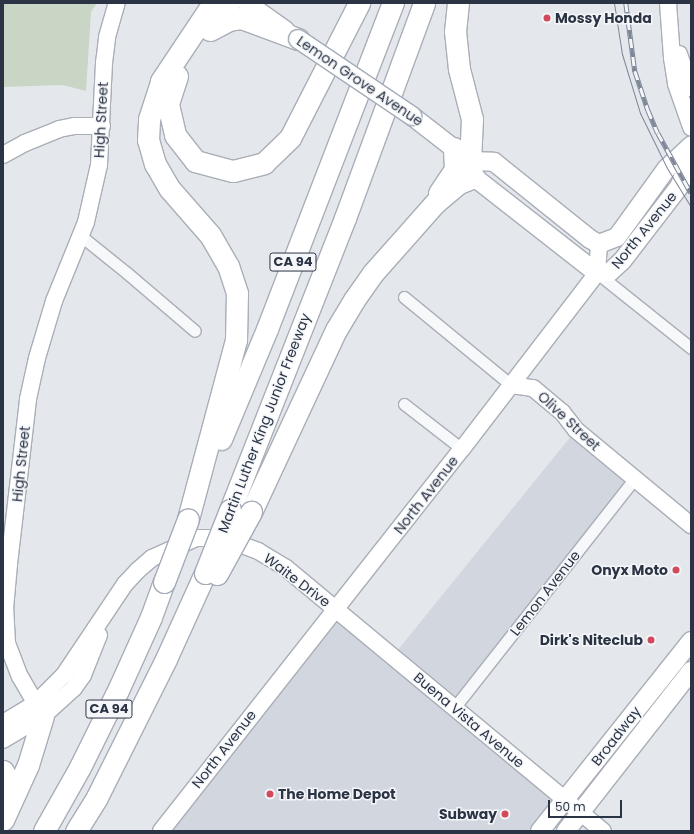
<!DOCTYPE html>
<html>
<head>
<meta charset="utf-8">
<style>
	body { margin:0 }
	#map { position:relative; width:694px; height:834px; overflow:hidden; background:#e4e7ec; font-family:Poppins,sans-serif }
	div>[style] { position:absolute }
	.built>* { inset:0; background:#d2d6de; transform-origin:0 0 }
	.green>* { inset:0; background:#c9d6c5 }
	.roads { filter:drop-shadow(1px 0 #a9aeb7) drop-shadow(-1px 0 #a9aeb7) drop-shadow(0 1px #a9aeb7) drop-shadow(0 -1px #a9aeb7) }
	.street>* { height:11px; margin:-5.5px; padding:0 5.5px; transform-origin:5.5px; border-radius:5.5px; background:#f7f8fa }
	.secondary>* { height:16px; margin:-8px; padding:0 8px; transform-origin:8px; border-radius:8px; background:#fff }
	.primary>* { height:18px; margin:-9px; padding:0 9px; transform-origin:9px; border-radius:9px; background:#fff }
	.highway>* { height:21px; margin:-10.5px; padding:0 10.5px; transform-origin:10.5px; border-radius:10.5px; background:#fff }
	.tram>* { height:1px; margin:-0.5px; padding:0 0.5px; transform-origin:0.5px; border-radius:0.5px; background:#7d8696 }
	.rail>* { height:4.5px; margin-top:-2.25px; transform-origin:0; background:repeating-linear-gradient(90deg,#f4f6f9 0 9px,#7d8696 0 18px); box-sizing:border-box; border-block:1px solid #7d8696 }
	.bridges { filter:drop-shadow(1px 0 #a3abb8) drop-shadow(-1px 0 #a3abb8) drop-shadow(0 1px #a3abb8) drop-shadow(0 -1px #a3abb8) }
	.primary-bridge>* { height:18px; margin:-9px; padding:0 9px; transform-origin:9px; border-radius:9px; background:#fff }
	.highway-bridge>* { height:21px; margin:-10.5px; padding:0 10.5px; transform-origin:10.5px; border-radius:10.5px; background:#fff }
	.dots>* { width:11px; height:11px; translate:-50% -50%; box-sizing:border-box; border:2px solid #f4f6f9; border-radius:50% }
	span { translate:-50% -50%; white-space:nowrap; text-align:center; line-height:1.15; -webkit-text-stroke:3px #f4f6f9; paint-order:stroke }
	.shield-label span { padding:1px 3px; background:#f4f6f9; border:1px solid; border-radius:3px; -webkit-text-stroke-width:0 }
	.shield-label { font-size:13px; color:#2b3445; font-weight:700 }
	.poi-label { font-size:14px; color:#2b3445; font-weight:700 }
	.left { translate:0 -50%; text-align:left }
	.right { translate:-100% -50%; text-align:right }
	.street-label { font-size:14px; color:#2b3445 }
	.frame { position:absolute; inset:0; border:4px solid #2b3445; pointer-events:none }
	.scale { position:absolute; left:548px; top:800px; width:74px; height:18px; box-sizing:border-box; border:2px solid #2b3445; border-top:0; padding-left:5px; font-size:12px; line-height:14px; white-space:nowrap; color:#2b3445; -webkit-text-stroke:3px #f4f6f9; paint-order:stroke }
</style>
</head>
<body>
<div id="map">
	<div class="built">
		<div style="left:576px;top:430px;width:76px;height:289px;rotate:39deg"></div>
		<div style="clip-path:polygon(336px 612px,562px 799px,537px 831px,163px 831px)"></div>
	</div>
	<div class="green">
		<div style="clip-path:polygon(3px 3px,97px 3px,91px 12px,86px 91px,63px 85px,3px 87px)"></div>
	</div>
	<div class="roads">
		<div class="street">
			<div style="left:81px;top:236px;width:59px;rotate:38.8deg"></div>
			<div style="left:127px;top:273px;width:89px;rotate:40.5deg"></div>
			<div style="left:597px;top:273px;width:120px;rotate:38.6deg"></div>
			<div style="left:404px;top:297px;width:139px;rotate:39.4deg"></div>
			<div style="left:404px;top:404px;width:73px;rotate:37.8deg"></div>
			<div style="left:454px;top:708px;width:293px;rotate:-51.8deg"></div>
		</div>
		<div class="secondary">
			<div style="left:668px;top:3px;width:55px;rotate:85.8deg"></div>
			<div style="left:672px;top:58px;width:26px;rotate:81deg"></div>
			<div style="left:676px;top:84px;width:46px;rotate:70.8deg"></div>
			<div style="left:679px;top:54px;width:36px;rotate:71deg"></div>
			<div style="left:3px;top:155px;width:25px;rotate:-29deg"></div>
			<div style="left:25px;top:143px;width:37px;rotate:-22deg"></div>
			<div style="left:59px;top:129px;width:16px;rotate:-11deg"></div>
			<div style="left:75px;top:126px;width:27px"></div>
			<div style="left:511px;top:385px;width:22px;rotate:8deg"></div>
			<div style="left:533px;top:388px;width:38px;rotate:40deg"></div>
			<div style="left:562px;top:412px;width:23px;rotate:52deg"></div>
			<div style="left:576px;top:430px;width:149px;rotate:39.6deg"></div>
			<div style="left:40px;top:711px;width:39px;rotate:-120deg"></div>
			<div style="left:20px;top:677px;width:36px;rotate:-111deg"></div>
			<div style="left:7px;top:643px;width:34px;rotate:-93deg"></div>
			<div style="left:5px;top:609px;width:45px;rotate:-84.9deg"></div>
			<div style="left:9px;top:564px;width:166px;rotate:-83.4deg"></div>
			<div style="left:28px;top:399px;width:42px;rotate:-77.6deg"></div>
			<div style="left:37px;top:358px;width:59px;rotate:-73.4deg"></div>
			<div style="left:54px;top:301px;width:85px;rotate:-67.9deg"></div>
			<div style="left:86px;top:222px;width:58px;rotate:-77.2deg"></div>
			<div style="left:99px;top:165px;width:102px;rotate:-87.2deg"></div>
			<div style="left:104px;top:63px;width:26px;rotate:-83deg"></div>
			<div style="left:107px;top:37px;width:35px;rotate:-74deg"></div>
			<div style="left:3px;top:723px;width:39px;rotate:-31deg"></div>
			<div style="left:36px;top:703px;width:40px;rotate:-45deg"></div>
			<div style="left:64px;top:675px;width:110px;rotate:-56.2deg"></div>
			<div style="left:125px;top:584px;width:18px;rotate:-47deg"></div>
			<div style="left:137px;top:571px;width:20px;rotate:-41deg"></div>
			<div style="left:152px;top:558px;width:48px;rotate:-24.4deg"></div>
			<div style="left:196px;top:538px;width:17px"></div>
			<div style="left:213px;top:538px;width:18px;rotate:9deg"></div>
			<div style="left:231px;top:541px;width:29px;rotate:20deg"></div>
			<div style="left:258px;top:551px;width:33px;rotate:31deg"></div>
			<div style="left:286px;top:568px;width:412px;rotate:39.7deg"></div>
			<div style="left:3px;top:740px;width:47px;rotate:-31deg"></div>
			<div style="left:43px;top:716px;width:42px;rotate:-42.1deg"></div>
			<div style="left:74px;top:688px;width:16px;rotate:-55deg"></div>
			<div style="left:83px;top:675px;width:43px;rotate:-68.2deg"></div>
			<div style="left:161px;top:831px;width:486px;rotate:-51.8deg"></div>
			<div style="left:462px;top:449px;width:222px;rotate:-52.5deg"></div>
			<div style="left:597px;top:273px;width:29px;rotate:-86deg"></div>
		</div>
		<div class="primary">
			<div style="left:247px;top:3px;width:47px;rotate:35.4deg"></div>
			<div style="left:412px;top:116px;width:73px;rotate:37.8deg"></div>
			<div style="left:470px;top:161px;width:24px;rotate:2deg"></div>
			<div style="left:494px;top:162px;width:123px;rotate:38.7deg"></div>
			<div style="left:590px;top:239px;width:10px;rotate:29deg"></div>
			<div style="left:599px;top:244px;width:19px;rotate:-21deg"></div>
			<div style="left:617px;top:237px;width:85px;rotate:-54.1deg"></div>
			<div style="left:667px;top:168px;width:33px;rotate:-43deg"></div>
			<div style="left:471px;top:164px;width:13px;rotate:77deg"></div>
			<div style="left:474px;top:177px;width:156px;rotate:38deg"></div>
			<div style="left:597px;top:273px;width:13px;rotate:-4deg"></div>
			<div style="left:610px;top:272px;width:16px;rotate:-43deg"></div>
			<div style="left:622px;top:261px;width:93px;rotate:-52.4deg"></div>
			<div style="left:679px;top:187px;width:11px;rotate:-68deg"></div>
			<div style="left:683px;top:177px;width:14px;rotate:-54deg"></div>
			<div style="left:540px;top:831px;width:243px;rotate:-51.5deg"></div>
			<div style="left:566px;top:831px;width:203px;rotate:-52deg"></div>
		</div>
		<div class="highway">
			<div style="left:458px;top:3px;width:28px;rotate:96deg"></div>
			<div style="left:455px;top:31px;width:38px;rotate:84deg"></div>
			<div style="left:459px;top:69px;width:52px;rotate:75.4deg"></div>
			<div style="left:472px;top:119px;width:42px;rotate:92.7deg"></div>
			<div style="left:210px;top:29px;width:32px;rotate:-54deg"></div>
			<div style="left:210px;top:30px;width:21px;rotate:-28deg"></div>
			<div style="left:229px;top:20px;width:12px;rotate:-9deg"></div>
			<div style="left:241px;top:18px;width:61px;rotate:20.2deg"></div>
			<div style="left:177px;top:76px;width:29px;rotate:108deg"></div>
			<div style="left:168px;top:104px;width:32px;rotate:77deg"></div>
			<div style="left:175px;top:135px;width:33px;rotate:52deg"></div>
			<div style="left:195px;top:161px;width:39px;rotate:15deg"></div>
			<div style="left:233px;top:171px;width:32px;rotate:-14deg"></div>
			<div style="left:264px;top:163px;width:36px;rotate:-44deg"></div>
			<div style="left:290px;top:138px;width:152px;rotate:-62.9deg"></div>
			<div style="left:439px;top:193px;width:29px;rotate:-56deg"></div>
			<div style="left:455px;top:169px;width:21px;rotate:-93deg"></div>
			<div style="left:221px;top:439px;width:119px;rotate:-67.3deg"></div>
			<div style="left:267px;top:329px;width:350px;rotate:-68.9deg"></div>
			<div style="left:230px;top:510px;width:314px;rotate:-68.5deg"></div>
			<div style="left:345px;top:218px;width:229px;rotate:-69.8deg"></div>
			<div style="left:251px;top:512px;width:201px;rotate:-65deg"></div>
			<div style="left:336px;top:330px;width:35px;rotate:-59deg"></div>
			<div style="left:354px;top:300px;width:33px;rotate:-55deg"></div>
			<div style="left:373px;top:273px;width:94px;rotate:-48.5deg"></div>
			<div style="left:435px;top:203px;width:31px;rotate:-40deg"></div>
			<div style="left:459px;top:183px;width:16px;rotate:-22deg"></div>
			<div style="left:188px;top:519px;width:185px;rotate:-75deg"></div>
			<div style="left:236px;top:340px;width:47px;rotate:-88.8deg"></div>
			<div style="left:237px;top:293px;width:28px;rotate:-108deg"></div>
			<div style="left:228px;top:266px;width:36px;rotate:-120deg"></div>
			<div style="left:210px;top:235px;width:62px;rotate:-131.1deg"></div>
			<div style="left:169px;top:188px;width:28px;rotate:-120deg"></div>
			<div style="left:155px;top:164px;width:25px;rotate:-106deg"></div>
			<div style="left:148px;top:140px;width:21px;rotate:-87deg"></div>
			<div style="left:149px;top:119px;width:40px;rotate:-72deg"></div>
			<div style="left:161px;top:81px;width:94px;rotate:-56.3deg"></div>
			<div style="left:3px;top:771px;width:7px;rotate:63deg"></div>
			<div style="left:6px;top:777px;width:13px;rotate:81deg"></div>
			<div style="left:8px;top:790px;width:16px;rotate:101deg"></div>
			<div style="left:3px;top:820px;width:60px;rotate:-65.6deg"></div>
			<div style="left:28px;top:765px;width:51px;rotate:-73deg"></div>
			<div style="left:44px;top:831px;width:73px;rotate:-60.6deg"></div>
			<div style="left:80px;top:767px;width:88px;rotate:-63.7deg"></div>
			<div style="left:119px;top:688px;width:78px;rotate:-65.7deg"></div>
			<div style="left:151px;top:617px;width:37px;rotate:-70deg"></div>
			<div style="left:76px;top:831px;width:40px;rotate:-58deg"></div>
			<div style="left:97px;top:797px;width:154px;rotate:-63.4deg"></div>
			<div style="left:166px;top:659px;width:94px;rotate:-65.6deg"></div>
		</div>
	</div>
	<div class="tram">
		<div style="left:614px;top:3px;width:52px;rotate:81.1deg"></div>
		<div style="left:622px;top:54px;width:62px;rotate:73deg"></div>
		<div style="left:640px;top:113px;width:61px;rotate:63.9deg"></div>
		<div style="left:667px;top:168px;width:46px;rotate:58.4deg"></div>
	</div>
	<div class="rail">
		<div style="left:626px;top:3px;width:69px;rotate:82.5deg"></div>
		<div style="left:635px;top:71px;width:41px;rotate:71.6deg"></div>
		<div style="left:648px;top:110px;width:25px;rotate:67deg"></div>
		<div style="left:658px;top:133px;width:68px;rotate:61.2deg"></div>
	</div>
	<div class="bridges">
		<div class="primary-bridge">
			<div style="left:298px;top:39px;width:138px;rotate:34deg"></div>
		</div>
		<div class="highway-bridge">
			<div style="left:205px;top:573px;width:68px;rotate:-68.4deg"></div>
			<div style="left:217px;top:574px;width:71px;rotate:-61.3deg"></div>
			<div style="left:164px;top:582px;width:67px;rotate:-69.1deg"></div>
		</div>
	</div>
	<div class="dots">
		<div style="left:547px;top:18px;background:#d1495b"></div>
		<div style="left:676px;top:570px;background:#d1495b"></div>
		<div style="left:651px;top:640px;background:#d1495b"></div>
		<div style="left:270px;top:794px;background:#d1495b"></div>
		<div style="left:505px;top:814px;background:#d1495b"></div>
	</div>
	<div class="shield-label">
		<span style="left:293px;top:262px">CA 94</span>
		<span style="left:109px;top:709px">CA 94</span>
	</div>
	<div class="poi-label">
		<span class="left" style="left:555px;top:18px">Mossy Honda</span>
		<span class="right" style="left:668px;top:570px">Onyx Moto</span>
		<span class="right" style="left:643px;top:640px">Dirk's Niteclub</span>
		<span class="left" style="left:278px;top:794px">The Home Depot</span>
		<span class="right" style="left:497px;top:814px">Subway</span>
	</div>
	<div class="street-label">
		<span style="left:360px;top:81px;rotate:34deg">Lemon Grove Avenue</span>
		<span style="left:101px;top:120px;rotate:-87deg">High Street</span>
		<span style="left:644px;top:230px;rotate:-51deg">North Avenue</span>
		<span style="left:569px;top:421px;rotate:43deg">Olive Street</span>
		<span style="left:264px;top:423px;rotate:-69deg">Martin Luther King Junior Freeway</span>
		<span style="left:21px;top:464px;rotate:-84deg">High Street</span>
		<span style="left:426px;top:495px;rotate:-52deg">North Avenue</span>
		<span style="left:297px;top:580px;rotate:37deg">Waite Drive</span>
		<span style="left:545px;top:593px;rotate:-52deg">Lemon Avenue</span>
		<span style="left:469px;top:720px;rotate:40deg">Buena Vista Avenue</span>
		<span style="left:616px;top:736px;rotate:-52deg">Broadway</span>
		<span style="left:224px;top:749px;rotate:-52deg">North Avenue</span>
	</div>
	<div class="frame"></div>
	<div class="scale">50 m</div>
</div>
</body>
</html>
